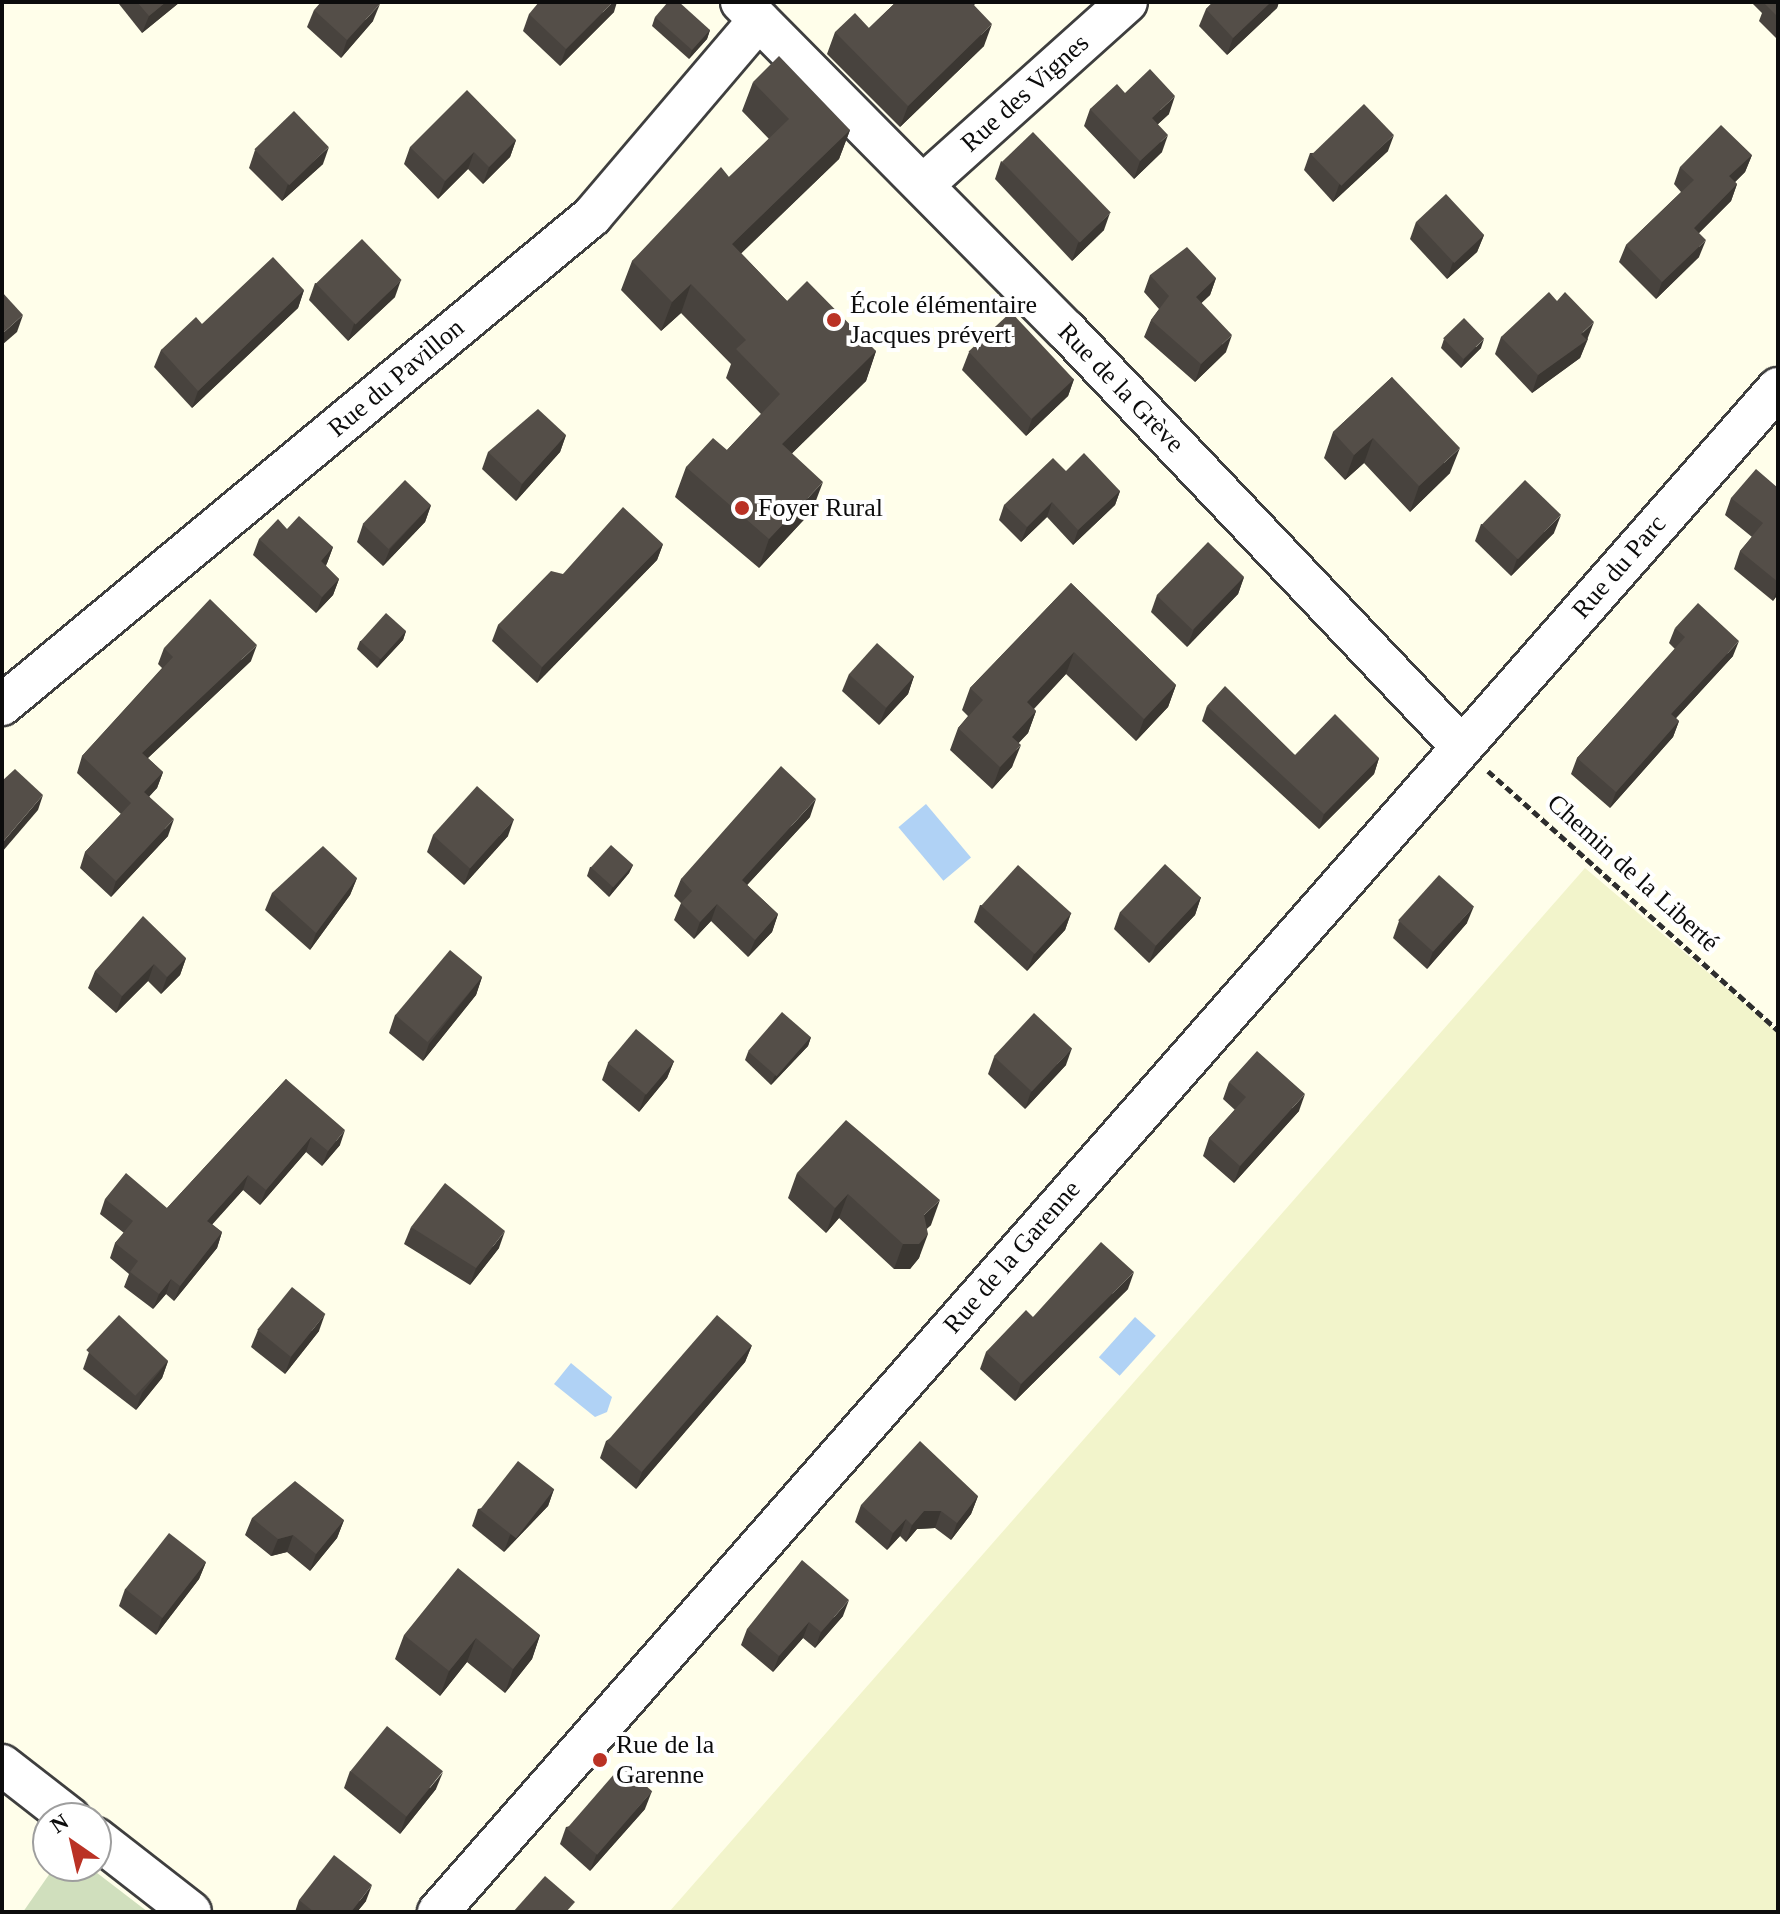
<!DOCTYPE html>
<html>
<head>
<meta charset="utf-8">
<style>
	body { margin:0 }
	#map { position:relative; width:1780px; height:1914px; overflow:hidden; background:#fffeea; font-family:Georgia,serif }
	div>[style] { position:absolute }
	.farmland>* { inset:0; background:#f2f4cb }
	.cemetery>* { inset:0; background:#d0dfbd }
	.water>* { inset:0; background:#b0d2f5; transform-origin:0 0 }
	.path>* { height:5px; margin-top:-2.5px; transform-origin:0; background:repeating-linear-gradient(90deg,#2e2e2e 0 8px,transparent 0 12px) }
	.roads { filter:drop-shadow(2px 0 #3f3f3f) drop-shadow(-2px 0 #3f3f3f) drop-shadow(0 2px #3f3f3f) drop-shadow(0 -2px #3f3f3f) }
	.minor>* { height:40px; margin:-20px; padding:0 20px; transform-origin:20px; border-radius:20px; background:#fff }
	.wall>* { inset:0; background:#48433e }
	.shaded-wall>* { inset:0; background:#3b3732 }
	.building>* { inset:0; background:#544e48; transform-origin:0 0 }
	.dots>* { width:22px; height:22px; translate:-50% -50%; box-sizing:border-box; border:4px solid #fff; border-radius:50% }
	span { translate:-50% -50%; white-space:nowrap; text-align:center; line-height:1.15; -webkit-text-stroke:8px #fff; paint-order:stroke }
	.street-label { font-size:26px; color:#0c0c0c }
	.poi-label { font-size:26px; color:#0c0c0c }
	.left { translate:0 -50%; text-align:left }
	.frame { position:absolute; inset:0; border:4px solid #0c0c0c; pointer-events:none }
	.north { position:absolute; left:32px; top:1802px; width:80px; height:80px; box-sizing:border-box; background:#fff; border:2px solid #9e9e9e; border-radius:50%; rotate:326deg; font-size:22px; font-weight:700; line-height:32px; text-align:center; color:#0c0c0c }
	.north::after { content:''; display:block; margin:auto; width:28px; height:36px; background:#ba3225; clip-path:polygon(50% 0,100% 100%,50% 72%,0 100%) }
</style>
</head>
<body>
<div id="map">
	<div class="farmland">
		<div style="clip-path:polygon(1585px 868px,1778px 1032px,1778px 1912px,669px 1912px)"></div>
	</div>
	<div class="cemetery">
		<div style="clip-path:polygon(55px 1866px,88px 1866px,148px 1912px,23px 1912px)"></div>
	</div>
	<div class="water">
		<div style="left:926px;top:804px;width:70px;height:36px;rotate:50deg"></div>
		<div style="left:1135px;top:1317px;width:28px;height:54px;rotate:42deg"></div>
		<div style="clip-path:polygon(571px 1363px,612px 1397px,607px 1412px,595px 1417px,554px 1384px)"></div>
	</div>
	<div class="path">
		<div style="left:1488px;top:771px;width:389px;rotate:41.8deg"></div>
	</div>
	<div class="roads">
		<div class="minor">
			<div style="left:741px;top:2px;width:462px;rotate:45.3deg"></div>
			<div style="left:1066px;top:330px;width:574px;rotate:46.48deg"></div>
			<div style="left:923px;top:185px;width:274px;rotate:-41.9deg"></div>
			<div style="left:2px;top:705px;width:766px;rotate:-39.65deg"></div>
			<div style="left:592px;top:216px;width:257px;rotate:-49.6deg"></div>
			<div style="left:2px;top:1765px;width:86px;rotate:37.9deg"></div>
			<div style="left:96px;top:1838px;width:120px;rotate:37.9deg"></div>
			<div style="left:438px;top:1912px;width:2029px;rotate:-48.68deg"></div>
		</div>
	</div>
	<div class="wall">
		<div style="clip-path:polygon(119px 2px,180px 2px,142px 33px,119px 4px)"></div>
		<div style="clip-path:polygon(896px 2px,977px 2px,974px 5px,984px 46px,900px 127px,827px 54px,835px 32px,869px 28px)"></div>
		<div style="clip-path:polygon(1213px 2px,1279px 2px,1277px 8px,1227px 55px,1199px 26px,1206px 9px)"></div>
		<div style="clip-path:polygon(1751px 2px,1778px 2px,1778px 40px,1759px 21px,1762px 13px)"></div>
		<div style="clip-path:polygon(314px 10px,373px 21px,341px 58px,307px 27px)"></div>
		<div style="clip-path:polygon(614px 12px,560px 66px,523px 31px,529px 14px)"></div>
		<div style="clip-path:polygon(655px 17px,710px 30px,707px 39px,689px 59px,652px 26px)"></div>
		<div style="clip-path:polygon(753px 82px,850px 130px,839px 159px,741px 253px,787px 301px,876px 351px,866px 381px,792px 453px,812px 511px,759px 568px,675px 497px,686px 467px,727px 450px,761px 414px,726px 378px,731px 364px,681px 313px,661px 331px,621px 290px,632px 261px,729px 177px,769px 139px,742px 111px)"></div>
		<div style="clip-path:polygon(1125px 93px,1169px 114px,1158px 124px,1162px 152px,1134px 179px,1084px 126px,1090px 109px)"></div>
		<div style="clip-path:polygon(516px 140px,510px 157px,483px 184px,468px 169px,438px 199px,404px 164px,410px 147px)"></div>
		<div style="clip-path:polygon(255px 150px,323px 164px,282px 201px,249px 168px)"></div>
		<div style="clip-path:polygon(1388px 151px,1333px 202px,1304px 170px,1310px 153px)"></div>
		<div style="clip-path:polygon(1752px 155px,1745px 172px,1735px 182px,1737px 184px,1731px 201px,1699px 233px,1699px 257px,1656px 299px,1619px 262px,1626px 245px,1681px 192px,1674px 184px,1680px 167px)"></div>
		<div style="clip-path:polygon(1001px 161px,1104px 230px,1072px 261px,995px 179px)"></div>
		<div style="clip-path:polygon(1416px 222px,1484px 235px,1477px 252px,1447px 279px,1410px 239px)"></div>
		<div style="clip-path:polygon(1150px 275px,1216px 278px,1210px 295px,1201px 303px,1226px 352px,1195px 382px,1144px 337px,1151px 320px,1159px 309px,1144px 292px)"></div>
		<div style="clip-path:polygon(315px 283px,395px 297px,348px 341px,309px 300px)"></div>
		<div style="clip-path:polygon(304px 290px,298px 308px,192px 408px,154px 367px,161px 350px,202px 324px)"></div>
		<div style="clip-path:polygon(1557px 301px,1588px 339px,1580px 358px,1532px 393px,1495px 354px,1501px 337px)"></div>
		<div style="clip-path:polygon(1444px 339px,1481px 348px,1461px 368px,1441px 348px)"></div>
		<div style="clip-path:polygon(969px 352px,1074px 379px,1068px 396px,1026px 436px,962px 370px)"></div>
		<div style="clip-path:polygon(1392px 377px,1450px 473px,1410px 512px,1364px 463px,1345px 480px,1324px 458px,1333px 432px)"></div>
		<div style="clip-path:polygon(566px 435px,560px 452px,516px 501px,482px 469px,488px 452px)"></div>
		<div style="clip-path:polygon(1066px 471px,1120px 491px,1115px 505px,1073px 545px,1047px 517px,1021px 542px,999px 520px,1004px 505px)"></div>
		<div style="clip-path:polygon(1778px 488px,1778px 594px,1773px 601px,1734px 569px,1740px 551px,1752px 537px,1725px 515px,1731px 498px)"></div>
		<div style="clip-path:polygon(431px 505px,425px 522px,383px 566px,357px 542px,363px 524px)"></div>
		<div style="clip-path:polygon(1481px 524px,1554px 533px,1511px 576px,1475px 541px)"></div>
		<div style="clip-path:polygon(287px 529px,333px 547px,326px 566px,339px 579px,333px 595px,316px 613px,253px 555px,259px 539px)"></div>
		<div style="clip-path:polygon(663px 544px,657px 560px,537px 683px,492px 641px,498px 625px,563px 574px)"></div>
		<div style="clip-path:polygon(1244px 577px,1238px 594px,1187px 647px,1151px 612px,1157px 595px)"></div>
		<div style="clip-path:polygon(1071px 583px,1176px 685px,1168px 707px,1136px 741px,1066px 674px,1034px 709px,1036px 711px,1028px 733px,1018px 743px,1012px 767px,992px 789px,950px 750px,958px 728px,968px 716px,962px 710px,970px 688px)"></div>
		<div style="clip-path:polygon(1675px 628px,1733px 656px,1676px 718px,1679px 721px,1673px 737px,1610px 808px,1571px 774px,1577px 758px,1675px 649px,1669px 643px)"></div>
		<div style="clip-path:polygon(406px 631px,403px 640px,377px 668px,357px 649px,360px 641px)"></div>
		<div style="clip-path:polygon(164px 648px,251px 661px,148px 758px,163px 772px,157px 788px,149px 796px,168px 836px,111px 897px,80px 868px,85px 852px,121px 814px,77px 773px,82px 756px,162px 668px,158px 664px)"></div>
		<div style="clip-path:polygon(849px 674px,914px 676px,908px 694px,879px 725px,842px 691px)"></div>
		<div style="clip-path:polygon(1207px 706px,1295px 755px,1379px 758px,1374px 774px,1319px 829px,1202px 721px)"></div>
		<div style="clip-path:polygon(810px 817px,747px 885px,778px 914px,772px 932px,748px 957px,711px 921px,694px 939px,674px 920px,681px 903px,674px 896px,681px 879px)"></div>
		<div style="clip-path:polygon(433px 835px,508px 836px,464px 885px,427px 852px)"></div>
		<div style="clip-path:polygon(633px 865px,629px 873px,609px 897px,587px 876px,590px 867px)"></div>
		<div style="clip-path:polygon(357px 878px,350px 895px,310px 950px,265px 910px,272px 893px)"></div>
		<div style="clip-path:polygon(1201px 897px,1195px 915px,1149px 963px,1114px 929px,1120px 912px)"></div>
		<div style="clip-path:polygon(980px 905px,1071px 913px,1065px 930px,1027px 971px,974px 922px)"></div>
		<div style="clip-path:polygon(1399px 921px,1467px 923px,1427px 969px,1393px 938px)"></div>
		<div style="clip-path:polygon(186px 958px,180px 975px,161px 994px,148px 981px,116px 1013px,88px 988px,95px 971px)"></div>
		<div style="clip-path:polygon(482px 977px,476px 995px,423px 1061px,389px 1033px,395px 1015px)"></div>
		<div style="clip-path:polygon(811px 1037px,808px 1046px,771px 1085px,745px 1060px,748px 1052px)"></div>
		<div style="clip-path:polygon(994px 1057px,1066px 1065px,1025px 1109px,988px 1074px)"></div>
		<div style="clip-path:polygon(674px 1061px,667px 1078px,639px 1112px,602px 1080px,608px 1063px)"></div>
		<div style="clip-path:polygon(286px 1079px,340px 1145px,322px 1166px,306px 1152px,260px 1205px,243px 1190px,212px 1224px,222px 1232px,217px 1248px,174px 1301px,166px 1294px,153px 1309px,124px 1287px,129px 1274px,110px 1258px,115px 1243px,124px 1233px,100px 1214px,105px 1199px,167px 1208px)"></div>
		<div style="clip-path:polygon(1229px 1082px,1299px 1111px,1234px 1183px,1203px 1156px,1209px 1138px,1235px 1110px,1223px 1099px)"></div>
		<div style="clip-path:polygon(797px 1173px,931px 1225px,927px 1228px,919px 1258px,910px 1269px,894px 1269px,839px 1218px,826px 1233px,788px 1198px)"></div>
		<div style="clip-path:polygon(411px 1227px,499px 1248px,470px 1285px,404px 1244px)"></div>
		<div style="clip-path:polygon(1128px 1289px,1015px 1401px,980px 1369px,986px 1352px,1033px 1317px)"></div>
		<div style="clip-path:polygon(258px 1330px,319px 1331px,285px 1374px,251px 1347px)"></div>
		<div style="clip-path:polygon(752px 1345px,745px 1362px,636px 1489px,600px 1458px,606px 1441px)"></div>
		<div style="clip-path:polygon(89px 1352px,168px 1361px,162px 1378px,136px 1410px,83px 1369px)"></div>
		<div style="clip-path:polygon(554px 1489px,548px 1506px,504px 1552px,472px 1526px,478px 1509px)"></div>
		<div style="clip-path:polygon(978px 1496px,971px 1514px,951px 1540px,935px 1528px,917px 1529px,906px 1542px,900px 1536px,887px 1550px,855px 1522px,861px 1505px)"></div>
		<div style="clip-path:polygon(252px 1518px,344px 1520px,337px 1538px,310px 1571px,287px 1552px,271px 1556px,245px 1535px)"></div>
		<div style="clip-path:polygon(206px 1562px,199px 1579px,156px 1635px,119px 1606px,125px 1589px)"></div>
		<div style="clip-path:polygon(843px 1616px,815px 1648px,803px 1638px,773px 1672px,741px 1645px,747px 1629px)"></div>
		<div style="clip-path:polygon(404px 1635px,540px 1635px,532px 1659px,505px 1693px,467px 1662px,440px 1696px,395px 1659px)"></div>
		<div style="clip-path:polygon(350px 1771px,436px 1789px,400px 1834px,344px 1788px)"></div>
		<div style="clip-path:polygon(645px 1809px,590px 1871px,560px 1844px,566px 1827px)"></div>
		<div style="clip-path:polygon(299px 1900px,366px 1901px,357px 1912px,295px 1912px)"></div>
	</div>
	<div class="shaded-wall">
		<div style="clip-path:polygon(166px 2px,180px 2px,142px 33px,149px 16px)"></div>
		<div style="clip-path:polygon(613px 2px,617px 2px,614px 12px,560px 66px,566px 49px)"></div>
		<div style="clip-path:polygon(1271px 2px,1279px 2px,1277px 8px,1227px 55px,1233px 38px)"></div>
		<div style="clip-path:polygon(380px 4px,373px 21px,341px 58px,347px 40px)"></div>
		<div style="clip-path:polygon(992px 24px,984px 46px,900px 127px,908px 106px)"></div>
		<div style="clip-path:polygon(710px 30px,707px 39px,689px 59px,692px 50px)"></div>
		<div style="clip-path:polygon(1175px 96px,1169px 114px,1146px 135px,1152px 118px)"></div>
		<div style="clip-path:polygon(850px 130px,839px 159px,721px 273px,732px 244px)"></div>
		<div style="clip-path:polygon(1168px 135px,1162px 152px,1134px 179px,1140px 161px)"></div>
		<div style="clip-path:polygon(1394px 135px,1388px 151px,1333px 202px,1339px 185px)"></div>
		<div style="clip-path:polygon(516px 140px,510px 157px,483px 184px,489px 167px)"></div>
		<div style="clip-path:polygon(329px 147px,323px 164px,282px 201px,288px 184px)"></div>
		<div style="clip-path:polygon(474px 152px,468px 169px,438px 199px,445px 181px)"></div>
		<div style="clip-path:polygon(1752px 155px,1745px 172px,1723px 194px,1729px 176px)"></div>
		<div style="clip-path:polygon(1737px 184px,1731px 201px,1687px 245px,1694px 228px)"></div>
		<div style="clip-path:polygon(1110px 213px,1104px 230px,1072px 261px,1078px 243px)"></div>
		<div style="clip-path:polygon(1484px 235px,1477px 252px,1447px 279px,1453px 262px)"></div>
		<div style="clip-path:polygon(1706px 240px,1699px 257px,1656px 299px,1662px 282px)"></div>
		<div style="clip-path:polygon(1216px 278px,1210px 295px,1190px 314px,1196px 297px)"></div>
		<div style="clip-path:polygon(401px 280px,395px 297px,348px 341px,354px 324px)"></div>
		<div style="clip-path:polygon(691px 284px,681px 313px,661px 331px,672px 302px)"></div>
		<div style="clip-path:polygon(304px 290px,298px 308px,192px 408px,198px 391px)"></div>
		<div style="clip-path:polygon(23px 315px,17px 332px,2px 345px,2px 334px)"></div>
		<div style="clip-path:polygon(1594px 322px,1580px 358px,1532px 393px,1538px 375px)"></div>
		<div style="clip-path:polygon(1232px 335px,1226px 352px,1195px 382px,1201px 364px)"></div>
		<div style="clip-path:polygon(1484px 339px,1481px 348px,1461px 368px,1464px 359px)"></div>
		<div style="clip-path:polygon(876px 351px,866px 381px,772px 473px,782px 444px)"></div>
		<div style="clip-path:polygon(1074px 379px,1068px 396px,1026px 436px,1032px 419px)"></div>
		<div style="clip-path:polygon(566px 435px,560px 452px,516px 501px,522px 484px)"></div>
		<div style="clip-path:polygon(1373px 438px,1364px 463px,1345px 480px,1354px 455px)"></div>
		<div style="clip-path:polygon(1460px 448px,1450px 473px,1410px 512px,1419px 486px)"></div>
		<div style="clip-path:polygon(823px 482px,812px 511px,759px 568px,769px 539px)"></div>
		<div style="clip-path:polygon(1120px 491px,1115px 505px,1073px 545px,1078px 530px)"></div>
		<div style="clip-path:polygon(1052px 502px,1047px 517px,1021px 542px,1027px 527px)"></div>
		<div style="clip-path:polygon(431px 505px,425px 522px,383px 566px,390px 549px)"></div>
		<div style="clip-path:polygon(1561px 515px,1554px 533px,1511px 576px,1517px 559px)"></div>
		<div style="clip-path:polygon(663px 544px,657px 560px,537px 683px,542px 667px)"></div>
		<div style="clip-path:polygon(333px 547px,327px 563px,315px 577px,321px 561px)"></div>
		<div style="clip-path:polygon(1244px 577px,1238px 594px,1187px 647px,1194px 629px)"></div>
		<div style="clip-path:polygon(339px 579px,333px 595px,316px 613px,322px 597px)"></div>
		<div style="clip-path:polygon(1778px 586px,1778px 594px,1773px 601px)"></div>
		<div style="clip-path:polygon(406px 631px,403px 640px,377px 668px,380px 659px)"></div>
		<div style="clip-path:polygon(1739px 641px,1733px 656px,1665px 730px,1671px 714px)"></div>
		<div style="clip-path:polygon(257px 645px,251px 661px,136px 769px,142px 753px)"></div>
		<div style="clip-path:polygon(1074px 652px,1066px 674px,1019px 724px,1027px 702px)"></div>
		<div style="clip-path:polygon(914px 676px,908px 694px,879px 725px,886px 708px)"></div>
		<div style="clip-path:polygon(1176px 685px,1168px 707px,1136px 741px,1144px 719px)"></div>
		<div style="clip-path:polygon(1036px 711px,1028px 733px,1004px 759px,1012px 737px)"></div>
		<div style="clip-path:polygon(1679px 721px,1673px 737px,1610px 808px,1616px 792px)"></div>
		<div style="clip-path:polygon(1021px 745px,1012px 767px,992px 789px,1000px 767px)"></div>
		<div style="clip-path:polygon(1379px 758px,1374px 774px,1319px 829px,1324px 814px)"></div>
		<div style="clip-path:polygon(163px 772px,157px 788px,139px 808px,144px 792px)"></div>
		<div style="clip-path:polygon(43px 795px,38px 810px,2px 852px,2px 843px)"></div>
		<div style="clip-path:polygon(816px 799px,810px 817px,736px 897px,742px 880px)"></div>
		<div style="clip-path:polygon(174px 819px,168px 836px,111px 897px,116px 881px)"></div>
		<div style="clip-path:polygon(514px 819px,508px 836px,464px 885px,470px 868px)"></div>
		<div style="clip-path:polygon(633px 865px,629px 873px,609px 897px,612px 888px)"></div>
		<div style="clip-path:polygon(357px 878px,350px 895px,310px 950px,316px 933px)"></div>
		<div style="clip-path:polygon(1201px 897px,1195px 915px,1149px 963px,1156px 945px)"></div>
		<div style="clip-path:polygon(717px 904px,711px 921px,694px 939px,700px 922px)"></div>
		<div style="clip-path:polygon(1474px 906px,1467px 923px,1427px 969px,1433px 951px)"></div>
		<div style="clip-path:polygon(1071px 913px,1065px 930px,1027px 971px,1034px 954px)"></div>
		<div style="clip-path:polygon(778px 914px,772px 932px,748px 957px,755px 940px)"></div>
		<div style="clip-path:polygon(186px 958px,180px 975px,161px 994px,167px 977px)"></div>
		<div style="clip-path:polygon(154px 964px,148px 981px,116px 1013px,122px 996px)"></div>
		<div style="clip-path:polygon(482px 977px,476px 995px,423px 1061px,429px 1044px)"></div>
		<div style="clip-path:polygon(811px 1037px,808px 1046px,771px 1085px,774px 1077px)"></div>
		<div style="clip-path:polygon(1072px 1048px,1066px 1065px,1025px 1109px,1031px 1092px)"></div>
		<div style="clip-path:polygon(674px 1061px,667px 1078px,639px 1112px,645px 1095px)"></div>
		<div style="clip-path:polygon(1305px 1094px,1299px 1111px,1234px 1183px,1240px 1166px)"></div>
		<div style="clip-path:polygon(345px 1130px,340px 1145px,322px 1166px,328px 1151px)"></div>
		<div style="clip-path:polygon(311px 1137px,306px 1152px,260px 1205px,266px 1190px)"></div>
		<div style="clip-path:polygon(248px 1175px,243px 1190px,202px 1236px,207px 1221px)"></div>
		<div style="clip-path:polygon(848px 1194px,839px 1218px,826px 1233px,835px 1208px)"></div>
		<div style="clip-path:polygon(940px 1200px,931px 1225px,915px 1240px,924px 1215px)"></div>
		<div style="clip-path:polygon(505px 1231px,499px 1248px,470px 1285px,476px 1268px)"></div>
		<div style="clip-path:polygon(222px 1232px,217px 1248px,174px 1301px,180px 1286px)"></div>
		<div style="clip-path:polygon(928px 1234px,919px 1258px,910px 1269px,894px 1269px,903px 1244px)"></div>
		<div style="clip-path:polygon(1134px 1272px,1128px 1289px,1015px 1401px,1021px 1384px)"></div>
		<div style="clip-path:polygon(171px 1279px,166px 1294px,153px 1309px,159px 1294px)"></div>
		<div style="clip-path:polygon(325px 1314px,319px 1331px,285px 1374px,291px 1357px)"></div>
		<div style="clip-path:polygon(752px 1345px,745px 1362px,636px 1489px,642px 1472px)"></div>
		<div style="clip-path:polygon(168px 1361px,162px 1378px,136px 1410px,142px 1393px)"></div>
		<div style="clip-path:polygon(554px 1489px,548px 1506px,504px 1552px,510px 1535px)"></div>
		<div style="clip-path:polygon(978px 1496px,971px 1514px,951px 1540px,957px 1523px)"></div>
		<div style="clip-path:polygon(924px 1511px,941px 1511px,935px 1528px,917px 1529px,906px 1542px,912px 1525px)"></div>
		<div style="clip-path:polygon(906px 1519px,900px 1536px,887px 1550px,893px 1533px)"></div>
		<div style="clip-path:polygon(344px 1520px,337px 1538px,310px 1571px,316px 1554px)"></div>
		<div style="clip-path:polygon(293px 1535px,287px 1552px,271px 1556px,278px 1539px)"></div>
		<div style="clip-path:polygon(206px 1562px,199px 1579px,156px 1635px,162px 1618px)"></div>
		<div style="clip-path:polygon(849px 1600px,843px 1616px,815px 1648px,821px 1632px)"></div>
		<div style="clip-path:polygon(809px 1622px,803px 1638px,773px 1672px,779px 1656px)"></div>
		<div style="clip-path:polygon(540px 1635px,532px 1659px,505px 1693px,513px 1669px)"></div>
		<div style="clip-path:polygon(476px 1638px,467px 1662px,440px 1696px,449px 1671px)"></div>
		<div style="clip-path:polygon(443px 1772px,436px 1789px,400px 1834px,406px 1817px)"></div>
		<div style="clip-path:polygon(652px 1791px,645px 1809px,590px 1871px,597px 1853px)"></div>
		<div style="clip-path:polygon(372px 1885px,366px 1901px,357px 1912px,351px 1912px)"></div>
	</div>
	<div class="building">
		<div style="clip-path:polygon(137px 2px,166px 2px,149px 16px)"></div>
		<div style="clip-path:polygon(321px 2px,377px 2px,380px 4px,347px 40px,314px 10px)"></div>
		<div style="clip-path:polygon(539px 2px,613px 2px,566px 49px,529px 14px)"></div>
		<div style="clip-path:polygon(668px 2px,679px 2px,710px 30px,692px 50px,655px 17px)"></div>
		<div style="clip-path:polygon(896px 2px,971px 2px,992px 24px,908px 106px,835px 32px,855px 13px,869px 28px)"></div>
		<div style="clip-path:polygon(1213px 2px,1271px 2px,1233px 38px,1206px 9px)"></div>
		<div style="clip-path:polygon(1767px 2px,1778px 2px,1778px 17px,1765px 4px)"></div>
		<div style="clip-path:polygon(779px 56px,850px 130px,732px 244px,787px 301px,807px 281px,876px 351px,782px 444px,823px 482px,769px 539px,686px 467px,713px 438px,727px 450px,780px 394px,736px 349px,746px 340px,691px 284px,672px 302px,632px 261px,721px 167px,729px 177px,789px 119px,753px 82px)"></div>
		<div style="clip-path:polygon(1150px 69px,1175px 96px,1152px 118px,1168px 135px,1140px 161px,1090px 109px,1117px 84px,1125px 93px)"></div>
		<div style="clip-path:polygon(467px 90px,516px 140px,489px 167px,474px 152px,445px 181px,410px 147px)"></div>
		<div style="left:1364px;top:104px;width:43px;height:73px;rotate:46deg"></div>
		<div style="left:294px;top:111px;width:50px;height:55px;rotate:46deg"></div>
		<div style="clip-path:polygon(1721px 125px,1752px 155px,1729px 176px,1737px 184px,1694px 228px,1706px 240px,1662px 282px,1626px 245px,1694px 180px,1680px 167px)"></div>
		<div style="left:1033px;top:132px;width:112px;height:43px;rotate:46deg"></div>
		<div style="left:1446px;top:194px;width:56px;height:41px;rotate:47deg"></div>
		<div style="left:362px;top:239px;width:57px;height:64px;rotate:46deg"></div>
		<div style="clip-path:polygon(1187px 247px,1216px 278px,1196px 297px,1232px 335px,1201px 364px,1151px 320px,1169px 296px,1150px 275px)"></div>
		<div style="clip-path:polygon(273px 257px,304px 290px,198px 391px,161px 350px,196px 317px,202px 324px)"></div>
		<div style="clip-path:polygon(2px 292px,23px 315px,2px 334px)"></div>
		<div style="clip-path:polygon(1549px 292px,1557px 301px,1565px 292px,1594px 322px,1581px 334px,1587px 340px,1538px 375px,1501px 337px)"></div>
		<div style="left:1011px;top:312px;width:92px;height:58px;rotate:47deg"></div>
		<div style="left:1464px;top:318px;width:29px;height:29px;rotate:46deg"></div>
		<div style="clip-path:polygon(1392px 377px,1460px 448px,1419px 486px,1373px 438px,1354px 455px,1333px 432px)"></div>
		<div style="clip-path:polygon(538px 409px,566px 435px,522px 484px,488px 452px)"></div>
		<div style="clip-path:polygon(1084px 453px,1120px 491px,1078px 530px,1052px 502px,1027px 527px,1004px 505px,1053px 458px,1066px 471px)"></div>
		<div style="clip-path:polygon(1756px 469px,1778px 488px,1778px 582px,1740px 551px,1763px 523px,1731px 498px)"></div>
		<div style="left:405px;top:480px;width:36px;height:61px;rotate:44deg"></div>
		<div style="left:1525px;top:480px;width:50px;height:62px;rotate:44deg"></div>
		<div style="clip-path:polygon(623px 507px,663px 544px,542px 667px,498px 625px,551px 571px,563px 574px)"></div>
		<div style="clip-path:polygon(299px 516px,333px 547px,321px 561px,339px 579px,322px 597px,259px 539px,278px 519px,287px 529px)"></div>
		<div style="left:1208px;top:542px;width:50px;height:74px;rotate:44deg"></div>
		<div style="clip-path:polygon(1071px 583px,1176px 685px,1144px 719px,1074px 652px,1027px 702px,1036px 711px,1012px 737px,1021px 745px,1000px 767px,958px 728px,983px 700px,970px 688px)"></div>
		<div style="clip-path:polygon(210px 599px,257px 645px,142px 753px,163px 772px,144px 792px,174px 819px,116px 881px,85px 852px,131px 803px,82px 756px,173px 657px,164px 648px)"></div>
		<div style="clip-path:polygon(1698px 603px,1739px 641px,1671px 714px,1679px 721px,1616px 792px,1577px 758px,1685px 637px,1675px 628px)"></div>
		<div style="left:386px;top:613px;width:27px;height:38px;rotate:42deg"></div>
		<div style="left:877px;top:643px;width:50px;height:42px;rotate:42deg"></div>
		<div style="clip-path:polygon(1225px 686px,1295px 755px,1335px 714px,1379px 758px,1324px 814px,1207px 706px)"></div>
		<div style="clip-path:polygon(781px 766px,816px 799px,742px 880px,778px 914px,755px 940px,717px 904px,700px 922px,681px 903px,692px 891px,681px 879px)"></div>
		<div style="clip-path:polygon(15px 769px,43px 795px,2px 843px,2px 781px)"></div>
		<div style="left:477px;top:786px;width:50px;height:66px;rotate:42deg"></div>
		<div style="left:611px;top:845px;width:30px;height:30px;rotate:42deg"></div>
		<div style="clip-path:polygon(323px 846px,357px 878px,316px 933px,272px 893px)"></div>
		<div style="left:1165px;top:864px;width:49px;height:66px;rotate:43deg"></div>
		<div style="left:1018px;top:865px;width:72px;height:55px;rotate:42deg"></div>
		<div style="left:1439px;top:875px;width:47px;height:61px;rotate:42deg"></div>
		<div style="clip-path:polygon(143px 916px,186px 958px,167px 977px,154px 964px,122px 996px,95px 971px)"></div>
		<div style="left:450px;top:950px;width:42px;height:85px;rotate:40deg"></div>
		<div style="left:782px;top:1012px;width:38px;height:52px;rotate:41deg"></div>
		<div style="left:1034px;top:1013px;width:52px;height:59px;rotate:43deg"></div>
		<div style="left:636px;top:1029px;width:50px;height:44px;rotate:40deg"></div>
		<div style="clip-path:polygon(1257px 1051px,1305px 1094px,1240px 1166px,1209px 1138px,1246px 1097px,1229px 1082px)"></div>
		<div style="clip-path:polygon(286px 1079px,345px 1130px,328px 1151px,311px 1137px,266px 1190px,248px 1175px,207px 1221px,222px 1232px,180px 1286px,171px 1279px,159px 1294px,130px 1272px,138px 1261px,115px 1243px,133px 1221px,105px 1199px,126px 1173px,167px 1208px)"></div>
		<div style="clip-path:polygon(846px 1120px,940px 1200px,924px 1215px,928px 1234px,919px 1244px,903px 1244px,848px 1194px,835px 1208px,797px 1173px)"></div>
		<div style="clip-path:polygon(445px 1183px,505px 1231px,476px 1268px,411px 1227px)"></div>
		<div style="clip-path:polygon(1101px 1242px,1134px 1272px,1021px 1384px,986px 1352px,1026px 1310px,1033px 1317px)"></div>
		<div style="left:292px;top:1287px;width:43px;height:55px;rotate:39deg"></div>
		<div style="left:119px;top:1315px;width:67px;height:48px;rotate:43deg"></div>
		<div style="left:717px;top:1315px;width:46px;height:168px;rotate:41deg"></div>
		<div style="clip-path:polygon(920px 1441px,978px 1496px,957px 1523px,941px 1511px,924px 1511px,912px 1525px,906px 1519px,893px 1533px,861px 1505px)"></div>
		<div style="left:518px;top:1461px;width:46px;height:62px;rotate:38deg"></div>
		<div style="clip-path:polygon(295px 1481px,344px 1520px,316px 1554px,293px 1535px,278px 1539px,252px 1518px)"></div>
		<div style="left:169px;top:1533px;width:47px;height:71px;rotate:38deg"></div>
		<div style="clip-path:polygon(802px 1560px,849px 1600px,821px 1632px,809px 1622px,779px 1656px,747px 1629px)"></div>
		<div style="clip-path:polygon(458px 1568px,540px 1635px,513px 1669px,476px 1638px,449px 1671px,404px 1635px)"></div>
		<div style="left:387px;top:1726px;width:72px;height:58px;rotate:39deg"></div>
		<div style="left:622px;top:1765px;width:40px;height:84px;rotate:41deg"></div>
		<div style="clip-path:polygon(334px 1855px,372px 1885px,351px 1912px,314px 1912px,299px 1900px)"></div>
		<div style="clip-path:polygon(545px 1876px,575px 1902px,566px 1912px,513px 1912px)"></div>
	</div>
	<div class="dots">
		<div style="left:834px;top:320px;background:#ba3225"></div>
		<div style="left:742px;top:508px;background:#ba3225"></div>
		<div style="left:600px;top:1760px;background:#ba3225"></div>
	</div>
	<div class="street-label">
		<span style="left:1025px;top:93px;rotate:-42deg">Rue des Vignes</span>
		<span style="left:396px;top:378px;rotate:-40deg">Rue du Pavillon</span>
		<span style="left:1121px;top:388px;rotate:46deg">Rue de la Grève</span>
		<span style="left:1619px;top:567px;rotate:-49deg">Rue du Parc</span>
		<span style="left:1633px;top:873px;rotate:42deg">Chemin de la Liberté</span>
		<span style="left:1012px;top:1257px;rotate:-49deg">Rue de la Garenne</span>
	</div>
	<div class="poi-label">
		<span class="left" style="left:850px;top:320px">École élémentaire<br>Jacques prévert</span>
		<span class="left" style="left:758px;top:508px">Foyer Rural</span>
		<span class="left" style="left:616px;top:1760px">Rue de la<br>Garenne</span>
	</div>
	<div class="frame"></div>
	<div class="north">N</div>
</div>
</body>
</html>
